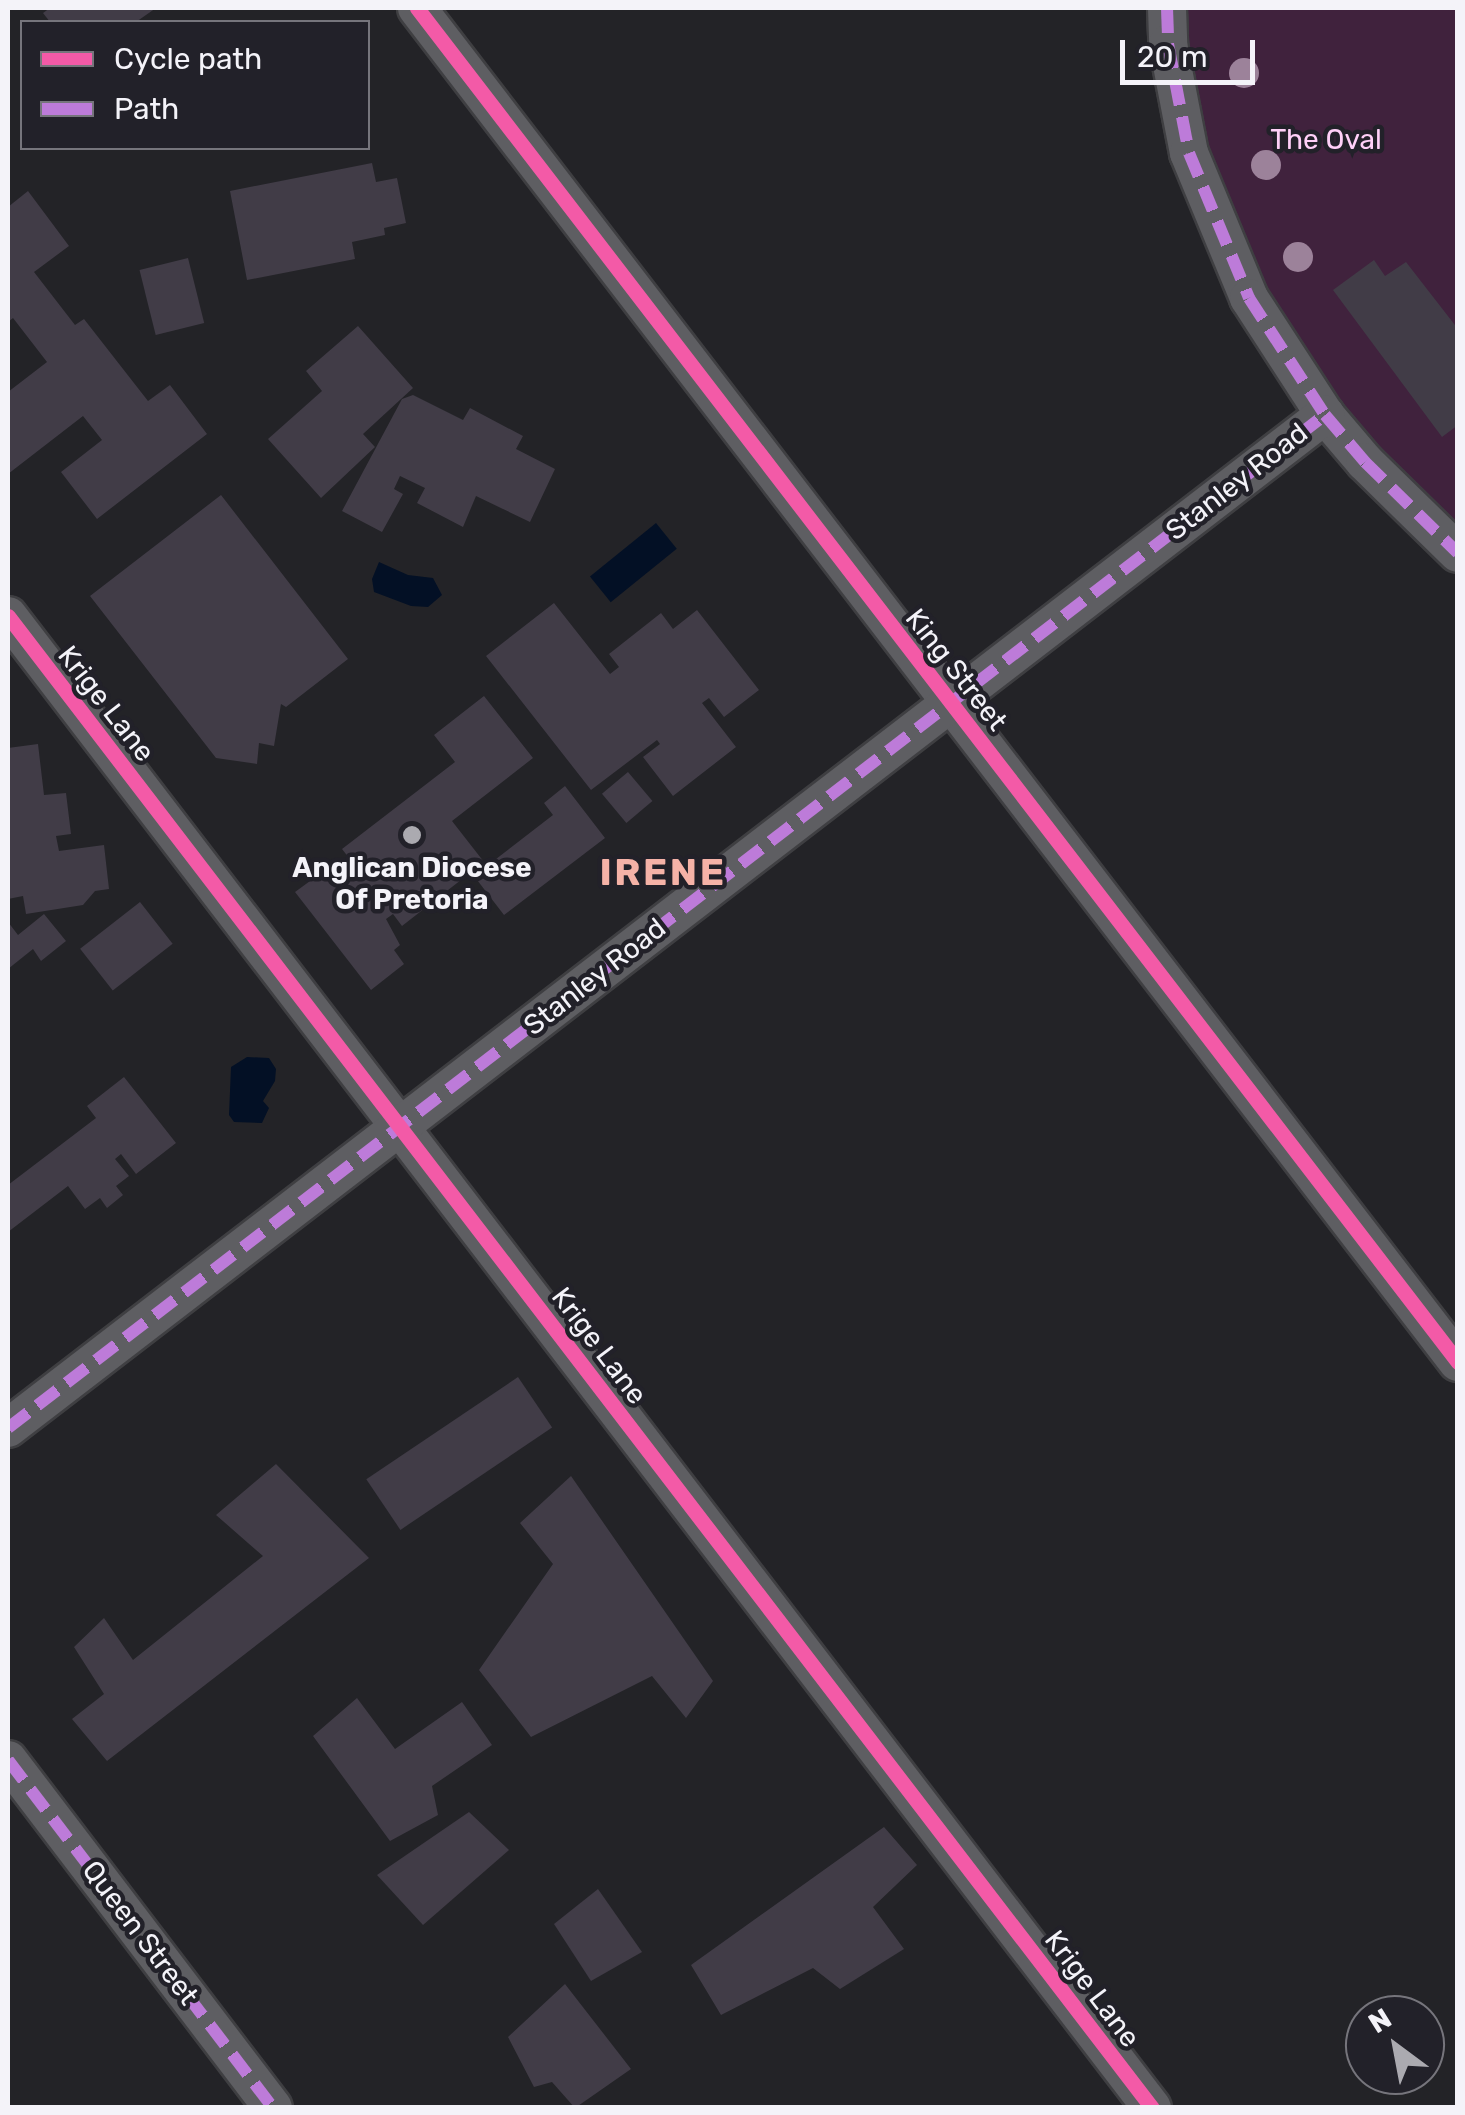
<!DOCTYPE html>
<html>
<head>
<meta charset="utf-8">
<style>
	body { margin:0 }
	#map { position:relative; width:1465px; height:2115px; overflow:hidden; background:#232327; font-family:Rubik,sans-serif }
	div>[style] { position:absolute }
	.green>* { inset:0; background:#40223d }
	.water>* { inset:0; background:#031025; transform-origin:0 0 }
	.building>* { inset:0; background:#413c47; transform-origin:0 0 }
	.roads { filter:drop-shadow(2px 0 #3f3f42) drop-shadow(-2px 0 #3f3f42) drop-shadow(0 2px #3f3f42) drop-shadow(0 -2px #3f3f42) }
	.street>* { height:38px; margin:-19px; padding:0 19px; transform-origin:19px; border-radius:19px; background:#5e5e62 }
	.quiet>* { height:12px; margin-top:-6px; transform-origin:0; background:repeating-linear-gradient(90deg,#bd7bd9 0 25px,transparent 0 37px) }
	.cycleway>* { height:15px; margin:-7.5px; padding:0 7.5px; transform-origin:7.5px; border-radius:7.5px; background:#f35aa7 }
	.trees>* { width:30px; height:30px; margin:-15px; border-radius:50%; background:#9c829a }
	.dots>* { width:28px; height:28px; translate:-50% -50%; box-sizing:border-box; border:5px solid #222129; border-radius:50% }
	span { translate:-50% -50%; white-space:nowrap; text-align:center; line-height:1.15; -webkit-text-stroke:9px #222129; paint-order:stroke }
	.park-label { font-size:28px; color:#ffd0f8 }
	.street-label { font-size:28px; color:#f4f3f9 }
	.poi-label { font-size:28px; color:#f4f3f9; font-weight:700 }
	.district-label { font-size:38px; color:#f5b2a7; font-weight:700; letter-spacing:2.5px }
	.frame { position:absolute; inset:0; border:10px solid #f4f3f9; pointer-events:none }
	.legend { position:absolute; left:20px; top:20px; width:350px; height:130px; box-sizing:border-box; background:#222129; border:2px solid #76757c; margin:0; padding:12px 18px; list-style:none; font-size:30px; color:#f4f3f9 }
	.legend li { display:flex; align-items:center; gap:20px; height:50px }
	.legend b { width:50px; border:2px solid #76757c }
	.north { position:absolute; left:1345px; top:1995px; width:100px; height:100px; box-sizing:border-box; background:#222129; border:2px solid #76757c; border-radius:50%; rotate:328deg; font-size:28px; font-weight:700; line-height:40px; text-align:center; color:#f4f3f9 }
	.north::after { content:''; display:block; margin:auto; width:35px; height:45px; background:#abaab0; clip-path:polygon(50% 0,100% 100%,50% 72%,0 100%) }
	.scale { position:absolute; left:1120px; top:40px; width:135px; height:45px; box-sizing:border-box; border:5px solid #f4f3f9; border-top:0; padding-left:12px; font-size:30px; line-height:35px; white-space:nowrap; color:#f4f3f9; -webkit-text-stroke:8px #222129; paint-order:stroke }
</style>
</head>
<body>
<div id="map">
	<div class="green">
		<div style="clip-path:polygon(1167px 8px,1457px 8px,1457px 551px,1363px 453px,1197px 175px)"></div>
	</div>
	<div class="water">
		<div style="left:656px;top:523px;width:33px;height:85px;rotate:51deg"></div>
		<div style="clip-path:polygon(379px 562px,408px 575px,433px 578px,442px 595px,428px 607px,411px 606px,374px 592px,372px 579px)"></div>
		<div style="clip-path:polygon(247px 1057px,269px 1058px,276px 1069px,275px 1081px,263px 1101px,269px 1108px,262px 1123px,234px 1122px,229px 1115px,231px 1067px)"></div>
	</div>
	<div class="building">
		<div style="clip-path:polygon(50px 8px,156px 8px,136px 22px,50px 22px,43px 13px)"></div>
		<div style="clip-path:polygon(372px 163px,376px 182px,397px 178px,406px 223px,384px 228px,385px 235px,352px 242px,355px 259px,247px 280px,230px 191px)"></div>
		<div style="clip-path:polygon(28px 191px,69px 246px,34px 272px,75px 325px,84px 319px,148px 401px,170px 385px,207px 434px,97px 519px,61px 472px,102px 440px,83px 416px,8px 474px,8px 392px,47px 362px,13px 318px,8px 322px,8px 207px)"></div>
		<div style="left:188px;top:258px;width:67px;height:50px;rotate:76deg"></div>
		<div style="clip-path:polygon(1374px 260px,1385px 276px,1406px 262px,1458px 329px,1458px 425px,1442px 437px,1333px 290px)"></div>
		<div style="clip-path:polygon(358px 326px,413px 388px,363px 434px,375px 447px,321px 498px,268px 439px,322px 391px,306px 371px)"></div>
		<div style="clip-path:polygon(413px 395px,463px 420px,470px 408px,523px 436px,516px 449px,555px 469px,530px 522px,476px 496px,463px 527px,417px 503px,425px 488px,400px 476px,394px 489px,403px 494px,382px 532px,342px 511px,402px 399px)"></div>
		<div style="clip-path:polygon(221px 495px,348px 659px,286px 707px,281px 704px,274px 746px,259px 743px,257px 764px,216px 758px,90px 596px)"></div>
		<div style="clip-path:polygon(554px 603px,610px 674px,619px 667px,609px 654px,661px 613px,673px 629px,697px 610px,759px 690px,724px 717px,709px 698px,702px 703px,736px 747px,673px 796px,643px 757px,660px 744px,657px 740px,591px 790px,486px 656px)"></div>
		<div style="clip-path:polygon(484px 696px,533px 758px,452px 821px,484px 862px,402px 926px,393px 914px,386px 919px,400px 945px,394px 950px,404px 964px,371px 990px,295px 892px,332px 865px,345px 882px,359px 871px,342px 849px,455px 762px,434px 735px)"></div>
		<div style="clip-path:polygon(38px 744px,44px 795px,66px 793px,71px 834px,56px 836px,59px 851px,104px 845px,109px 889px,95px 891px,83px 905px,26px 914px,23px 896px,8px 899px,8px 748px)"></div>
		<div style="left:628px;top:772px;width:38px;height:34px;rotate:50deg"></div>
		<div style="clip-path:polygon(565px 786px,605px 838px,504px 915px,474px 876px,553px 815px,544px 803px)"></div>
		<div style="left:140px;top:902px;width:53px;height:76px;rotate:52deg"></div>
		<div style="clip-path:polygon(44px 914px,66px 941px,41px 961px,33px 949px,8px 969px,8px 922px,18px 935px)"></div>
		<div style="clip-path:polygon(124px 1077px,176px 1143px,136px 1174px,121px 1154px,115px 1159px,129px 1176px,116px 1186px,123px 1195px,107px 1208px,100px 1198px,85px 1209px,68px 1186px,8px 1232px,8px 1185px,96px 1118px,87px 1106px)"></div>
		<div style="left:518px;top:1377px;width:61px;height:183px;rotate:56deg"></div>
		<div style="clip-path:polygon(276px 1464px,369px 1558px,107px 1761px,72px 1719px,104px 1694px,74px 1647px,104px 1618px,133px 1660px,263px 1556px,216px 1515px)"></div>
		<div style="clip-path:polygon(571px 1476px,713px 1681px,686px 1718px,652px 1676px,531px 1737px,479px 1670px,553px 1564px,520px 1523px)"></div>
		<div style="clip-path:polygon(357px 1698px,395px 1749px,462px 1702px,492px 1745px,432px 1786px,438px 1815px,390px 1841px,313px 1736px)"></div>
		<div style="clip-path:polygon(469px 1812px,509px 1850px,423px 1925px,377px 1875px)"></div>
		<div style="clip-path:polygon(884px 1827px,917px 1865px,873px 1907px,904px 1949px,840px 1989px,813px 1968px,721px 2015px,691px 1965px)"></div>
		<div style="clip-path:polygon(598px 1889px,642px 1952px,591px 1981px,554px 1924px)"></div>
		<div style="clip-path:polygon(565px 1984px,631px 2069px,575px 2108px,552px 2082px,534px 2087px,508px 2037px)"></div>
	</div>
	<div class="roads">
		<div class="street">
			<div style="left:417px;top:8px;width:1708px;rotate:52.45deg"></div>
			<div style="left:1167px;top:8px;width:36px;rotate:88deg"></div>
			<div style="left:1168px;top:44px;width:111px;rotate:79.1deg"></div>
			<div style="left:1189px;top:153px;width:157px;rotate:67.5deg"></div>
			<div style="left:1249px;top:298px;width:140px;rotate:57deg"></div>
			<div style="left:1325px;top:415px;width:62px;rotate:49.6deg"></div>
			<div style="left:1365px;top:462px;width:130px;rotate:44.4deg"></div>
			<div style="left:8px;top:616px;width:1880px;rotate:52.52deg"></div>
			<div style="left:8px;top:1428px;width:1662px;rotate:-37.57deg"></div>
			<div style="left:8px;top:1760px;width:437px;rotate:52.7deg"></div>
		</div>
	</div>
	<div class="quiet">
		<div style="left:1167px;top:8px;width:36px;rotate:88deg"></div>
		<div style="left:1168px;top:44px;width:111px;rotate:79.1deg"></div>
		<div style="left:1189px;top:153px;width:157px;rotate:67.5deg"></div>
		<div style="left:1249px;top:298px;width:140px;rotate:57deg"></div>
		<div style="left:1325px;top:415px;width:62px;rotate:49.6deg"></div>
		<div style="left:1365px;top:462px;width:130px;rotate:44.4deg"></div>
		<div style="left:8px;top:1428px;width:1662px;rotate:-37.57deg"></div>
		<div style="left:8px;top:1760px;width:437px;rotate:52.7deg"></div>
	</div>
	<div class="cycleway">
		<div style="left:417px;top:8px;width:1708px;rotate:52.45deg"></div>
		<div style="left:8px;top:616px;width:1880px;rotate:52.52deg"></div>
	</div>
	<div class="trees">
		<div style="left:1244px;top:73px"></div>
		<div style="left:1266px;top:165px"></div>
		<div style="left:1298px;top:257px"></div>
	</div>
	<div class="dots">
		<div style="left:412px;top:835px;background:#abaab0"></div>
	</div>
	<div class="park-label">
		<span style="left:1326px;top:140px">The Oval</span>
	</div>
	<div class="street-label">
		<span style="left:1237px;top:482px;rotate:-38deg">Stanley Road</span>
		<span style="left:956px;top:670px;rotate:52deg">King Street</span>
		<span style="left:106px;top:704px;rotate:52deg">Krige Lane</span>
		<span style="left:595px;top:977px;rotate:-38deg">Stanley Road</span>
		<span style="left:599px;top:1346px;rotate:53deg">Krige Lane</span>
		<span style="left:140px;top:1933px;rotate:53deg">Queen Street</span>
		<span style="left:1092px;top:1989px;rotate:53deg">Krige Lane</span>
	</div>
	<div class="poi-label">
		<span style="left:412px;top:884px">Anglican Diocese<br>Of Pretoria</span>
	</div>
	<div class="district-label">
		<span style="left:663px;top:873px">IRENE</span>
	</div>
	<div class="frame"></div>
	<ul class="legend">
	<li><b style="height:12px;background:#f35aa7"></b>Cycle path</li>
	<li><b style="height:12px;background:#bd7bd9"></b>Path</li>
	</ul>
	<div class="north">N</div>
	<div class="scale">20 m</div>
</div>
</body>
</html>
